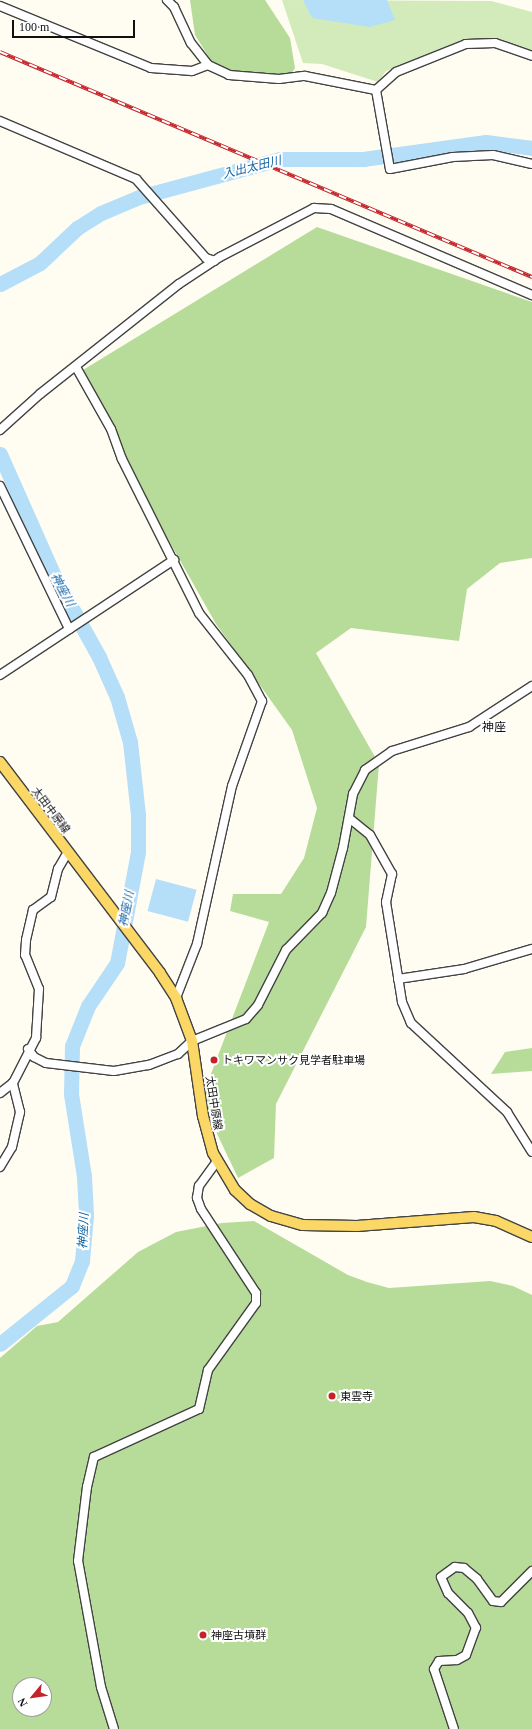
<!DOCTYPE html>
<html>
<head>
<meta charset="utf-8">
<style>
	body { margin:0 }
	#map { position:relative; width:532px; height:1729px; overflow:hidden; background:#fffdf2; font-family:"Times New Roman","Noto Sans JP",serif }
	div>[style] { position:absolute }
	.green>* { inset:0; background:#d3ebba }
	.forest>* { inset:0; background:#b7dc99 }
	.water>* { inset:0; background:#b5def8; transform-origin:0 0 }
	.river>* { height:15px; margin:-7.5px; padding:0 7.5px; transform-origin:7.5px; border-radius:7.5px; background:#b5def8 }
	.roads { filter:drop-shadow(1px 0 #434343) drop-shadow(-1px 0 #434343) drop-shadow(0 1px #434343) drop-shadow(0 -1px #434343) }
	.minor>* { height:8px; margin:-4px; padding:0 4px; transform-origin:4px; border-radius:4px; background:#fff }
	.major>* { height:10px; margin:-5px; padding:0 5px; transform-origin:5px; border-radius:5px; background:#fbd866 }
	.rail>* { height:4px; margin-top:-2px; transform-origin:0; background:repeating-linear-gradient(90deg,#fff 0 8px,#c42329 0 16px); box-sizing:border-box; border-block:1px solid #c42329 }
	.dots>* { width:11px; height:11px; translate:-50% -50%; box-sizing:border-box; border:2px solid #fff; border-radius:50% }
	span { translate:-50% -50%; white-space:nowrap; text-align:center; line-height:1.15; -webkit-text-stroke:4px #fff; paint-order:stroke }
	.street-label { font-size:11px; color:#101010 }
	.poi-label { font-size:11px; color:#101010 }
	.left { translate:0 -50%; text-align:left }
	.water-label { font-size:12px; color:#1465a6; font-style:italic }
	.neighbourhood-label { font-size:12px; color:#101010 }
	.north { position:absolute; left:12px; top:1677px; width:40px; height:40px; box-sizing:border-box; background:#fff; border:1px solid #9f9f9f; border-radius:50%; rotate:241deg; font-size:11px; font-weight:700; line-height:16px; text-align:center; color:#101010 }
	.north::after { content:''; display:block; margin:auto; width:14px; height:18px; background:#c42329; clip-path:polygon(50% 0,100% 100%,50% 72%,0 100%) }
	.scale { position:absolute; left:12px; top:20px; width:123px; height:18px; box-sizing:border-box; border:2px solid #101010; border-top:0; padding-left:5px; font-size:12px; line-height:14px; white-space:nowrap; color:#101010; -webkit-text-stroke:3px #fff; paint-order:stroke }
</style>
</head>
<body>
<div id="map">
	<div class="green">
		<div style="clip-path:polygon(282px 0,491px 1px,532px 12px,532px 54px,495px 43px,457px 47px,386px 71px,378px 82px,322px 64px,303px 63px)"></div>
	</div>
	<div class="forest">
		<div style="clip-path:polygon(190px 0,265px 0,290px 38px,295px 68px,289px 78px,253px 80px,215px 67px,195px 35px)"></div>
		<div style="clip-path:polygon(317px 227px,532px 302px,532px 558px,500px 563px,467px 589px,459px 641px,351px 628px,316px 653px,379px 764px,366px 927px,276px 1104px,274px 1158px,238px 1178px,201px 1100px,269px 922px,230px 911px,233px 894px,281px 894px,304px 858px,317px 808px,292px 730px,216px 624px,121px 456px,83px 370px)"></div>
		<div style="clip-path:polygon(532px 1048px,532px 1071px,491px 1074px,505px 1052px)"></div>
		<div style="clip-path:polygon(evenodd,254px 1221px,348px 1275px,367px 1282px,389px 1288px,490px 1281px,513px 1286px,532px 1295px,532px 1729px,0 1729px,0 1358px,37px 1326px,58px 1322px,138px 1252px,176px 1232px,222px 1223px,254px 1221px,20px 1685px,44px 1685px,44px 1709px,20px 1709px,20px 1685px)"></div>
	</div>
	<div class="water">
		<div style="clip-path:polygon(303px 0,387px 0,395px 20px,370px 27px,312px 18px)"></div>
		<div style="left:156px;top:879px;width:42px;height:33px;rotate:15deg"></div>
	</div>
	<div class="river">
		<div style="left:0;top:284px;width:45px;rotate:-27.7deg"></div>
		<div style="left:40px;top:263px;width:51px;rotate:-43.4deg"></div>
		<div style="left:77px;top:228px;width:28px;rotate:-32deg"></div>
		<div style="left:101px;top:213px;width:41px;rotate:-22.8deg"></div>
		<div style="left:139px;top:197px;width:146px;rotate:-15.1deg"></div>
		<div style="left:280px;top:159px;width:83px"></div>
		<div style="left:363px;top:159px;width:124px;rotate:-7.9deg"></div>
		<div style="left:486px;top:142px;width:46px;rotate:7.4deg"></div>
		<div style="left:0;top:454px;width:133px;rotate:66.1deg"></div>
		<div style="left:54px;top:576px;width:93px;rotate:60.9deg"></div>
		<div style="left:99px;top:657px;width:44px;rotate:65.8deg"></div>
		<div style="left:117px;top:697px;width:47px;rotate:73.9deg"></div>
		<div style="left:130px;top:742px;width:73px;rotate:83.7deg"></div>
		<div style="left:138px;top:815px;width:37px;rotate:90deg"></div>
		<div style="left:138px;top:852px;width:113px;rotate:100.7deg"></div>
		<div style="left:117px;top:963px;width:52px;rotate:124deg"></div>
		<div style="left:88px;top:1006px;width:43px;rotate:111.8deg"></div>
		<div style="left:72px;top:1046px;width:48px;rotate:91.2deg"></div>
		<div style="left:71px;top:1094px;width:83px;rotate:81deg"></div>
		<div style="left:84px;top:1176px;width:39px;rotate:87deg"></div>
		<div style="left:86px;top:1215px;width:46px;rotate:95deg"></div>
		<div style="left:82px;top:1261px;width:27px;rotate:112deg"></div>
		<div style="left:72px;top:1286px;width:92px;rotate:141.1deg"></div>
	</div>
	<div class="roads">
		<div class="minor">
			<div style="left:167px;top:0;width:10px;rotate:45deg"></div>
			<div style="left:174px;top:7px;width:40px;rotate:65deg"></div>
			<div style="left:191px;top:43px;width:28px;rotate:52deg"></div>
			<div style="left:0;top:6px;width:163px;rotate:22.3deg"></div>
			<div style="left:151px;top:68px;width:41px;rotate:4.2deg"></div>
			<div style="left:192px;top:71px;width:17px;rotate:-21deg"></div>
			<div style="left:208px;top:65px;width:23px;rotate:25deg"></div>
			<div style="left:229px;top:75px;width:50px;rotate:4.6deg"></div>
			<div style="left:279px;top:79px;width:26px;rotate:-7deg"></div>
			<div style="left:305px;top:76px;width:72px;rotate:11.2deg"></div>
			<div style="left:376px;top:90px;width:27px;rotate:-42deg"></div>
			<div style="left:396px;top:72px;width:75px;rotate:-21.8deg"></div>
			<div style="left:466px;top:44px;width:29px;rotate:-2deg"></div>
			<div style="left:495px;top:43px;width:39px;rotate:19deg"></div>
			<div style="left:376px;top:90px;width:80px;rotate:80deg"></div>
			<div style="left:390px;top:169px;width:64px;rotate:-10.8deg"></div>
			<div style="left:453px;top:157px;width:40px;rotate:-2.9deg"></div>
			<div style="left:493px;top:155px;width:40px;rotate:13deg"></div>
			<div style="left:0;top:121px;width:148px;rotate:23.1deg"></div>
			<div style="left:136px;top:179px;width:106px;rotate:48.5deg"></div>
			<div style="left:206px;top:258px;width:9px;rotate:18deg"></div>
			<div style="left:76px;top:367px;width:71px;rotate:60.6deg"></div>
			<div style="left:111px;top:429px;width:32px;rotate:70deg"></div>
			<div style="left:122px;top:459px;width:172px;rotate:63.4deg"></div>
			<div style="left:199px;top:613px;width:79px;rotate:51.7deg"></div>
			<div style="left:248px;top:675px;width:30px;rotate:62deg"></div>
			<div style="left:262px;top:701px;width:90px;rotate:109.4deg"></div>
			<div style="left:232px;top:786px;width:162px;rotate:102.5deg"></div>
			<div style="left:197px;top:944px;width:58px;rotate:111.3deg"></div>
			<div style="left:0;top:430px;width:54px;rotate:-42deg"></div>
			<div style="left:40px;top:394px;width:177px;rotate:-38.4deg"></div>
			<div style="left:179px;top:284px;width:49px;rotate:-33.4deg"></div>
			<div style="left:220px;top:257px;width:106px;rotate:-27.5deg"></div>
			<div style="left:314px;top:208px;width:17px;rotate:3deg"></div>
			<div style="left:331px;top:209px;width:219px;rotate:23.2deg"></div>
			<div style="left:0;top:486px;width:159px;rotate:64.2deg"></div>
			<div style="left:0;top:675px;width:209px;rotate:-33.5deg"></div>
			<div style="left:349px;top:818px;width:27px;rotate:39deg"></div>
			<div style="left:370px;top:835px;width:45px;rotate:60.6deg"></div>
			<div style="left:392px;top:874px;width:29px;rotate:102deg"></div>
			<div style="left:386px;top:902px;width:101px;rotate:80.9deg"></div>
			<div style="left:402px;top:1002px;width:23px;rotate:67deg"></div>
			<div style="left:411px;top:1023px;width:131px;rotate:42.8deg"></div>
			<div style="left:507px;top:1112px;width:47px;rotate:58deg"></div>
			<div style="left:398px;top:979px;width:67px;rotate:-8.6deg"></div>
			<div style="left:464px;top:969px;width:71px;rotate:-16.4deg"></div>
			<div style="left:28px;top:1049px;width:10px;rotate:53deg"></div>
			<div style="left:34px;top:1057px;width:13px;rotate:27deg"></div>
			<div style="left:46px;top:1063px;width:68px;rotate:6.7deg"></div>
			<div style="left:114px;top:1071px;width:36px;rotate:-10deg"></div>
			<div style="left:149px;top:1065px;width:31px;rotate:-21deg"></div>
			<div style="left:178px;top:1054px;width:19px;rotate:-43deg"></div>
			<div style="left:192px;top:1041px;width:58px;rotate:-22.2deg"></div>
			<div style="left:246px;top:1019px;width:18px;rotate:-49deg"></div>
			<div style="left:258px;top:1005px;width:62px;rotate:-63deg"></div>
			<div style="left:286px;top:950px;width:52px;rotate:-45.8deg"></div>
			<div style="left:322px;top:913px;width:22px;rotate:-66deg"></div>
			<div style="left:331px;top:893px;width:47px;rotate:-75.1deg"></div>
			<div style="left:343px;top:848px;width:55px;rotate:-79.5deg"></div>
			<div style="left:353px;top:794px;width:27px;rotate:-63deg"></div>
			<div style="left:365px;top:770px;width:33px;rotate:-35deg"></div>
			<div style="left:392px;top:751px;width:81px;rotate:-17.3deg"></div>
			<div style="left:469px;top:727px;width:75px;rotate:-33.1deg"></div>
			<div style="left:0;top:1093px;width:16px;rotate:-38deg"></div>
			<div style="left:0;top:1167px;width:23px;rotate:-59deg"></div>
			<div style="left:12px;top:1147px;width:36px;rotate:-77deg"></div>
			<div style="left:20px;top:1112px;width:30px;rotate:-104deg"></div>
			<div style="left:13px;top:1083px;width:51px;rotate:-62.9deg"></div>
			<div style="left:36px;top:1038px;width:49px;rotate:-86.5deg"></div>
			<div style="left:39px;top:989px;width:37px;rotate:-112deg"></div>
			<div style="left:25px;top:955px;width:15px;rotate:-86deg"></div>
			<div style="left:26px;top:940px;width:31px;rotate:-77deg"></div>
			<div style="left:33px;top:910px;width:22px;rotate:-36deg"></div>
			<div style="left:51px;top:897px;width:29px;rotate:-76deg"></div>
			<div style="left:58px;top:869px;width:20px;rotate:-60deg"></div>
			<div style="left:114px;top:1729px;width:44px;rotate:-107.2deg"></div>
			<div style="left:101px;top:1687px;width:128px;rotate:-100.3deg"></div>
			<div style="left:78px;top:1561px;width:75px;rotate:-83.1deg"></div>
			<div style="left:87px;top:1487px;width:31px;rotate:-77deg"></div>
			<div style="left:94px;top:1457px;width:115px;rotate:-24.6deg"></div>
			<div style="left:199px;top:1409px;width:40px;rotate:-77deg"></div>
			<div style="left:208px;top:1370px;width:82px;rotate:-54.4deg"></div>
			<div style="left:256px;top:1303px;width:10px;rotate:-90deg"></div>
			<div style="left:256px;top:1293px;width:100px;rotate:-123.2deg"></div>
			<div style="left:201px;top:1209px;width:12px;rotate:-110deg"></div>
			<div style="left:197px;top:1198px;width:12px;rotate:-81deg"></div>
			<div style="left:199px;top:1186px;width:31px;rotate:-54deg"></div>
			<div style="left:454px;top:1729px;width:63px;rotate:-108.4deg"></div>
			<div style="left:434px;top:1669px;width:9px;rotate:-58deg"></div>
			<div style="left:439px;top:1661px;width:18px;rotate:-3deg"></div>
			<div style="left:457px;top:1660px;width:10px;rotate:-29deg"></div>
			<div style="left:466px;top:1655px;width:29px;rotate:-70deg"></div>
			<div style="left:476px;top:1628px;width:17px;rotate:-118deg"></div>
			<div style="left:468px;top:1613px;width:28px;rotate:-135deg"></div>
			<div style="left:448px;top:1593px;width:17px;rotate:-114deg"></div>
			<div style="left:441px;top:1577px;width:17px;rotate:-36deg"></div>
			<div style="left:455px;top:1567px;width:9px;rotate:6deg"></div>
			<div style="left:464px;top:1568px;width:17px;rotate:40deg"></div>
			<div style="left:477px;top:1579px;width:27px;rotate:54deg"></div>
			<div style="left:493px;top:1601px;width:8px;rotate:7deg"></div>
			<div style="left:501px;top:1602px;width:44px;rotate:-45deg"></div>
		</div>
		<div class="major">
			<div style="left:0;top:762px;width:265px;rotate:52.8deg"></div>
			<div style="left:160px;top:973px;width:30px;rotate:57deg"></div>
			<div style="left:176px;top:998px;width:46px;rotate:69.6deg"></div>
			<div style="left:192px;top:1041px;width:76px;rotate:81.7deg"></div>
			<div style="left:203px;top:1116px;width:38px;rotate:75deg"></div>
			<div style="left:213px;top:1153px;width:43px;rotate:59.3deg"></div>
			<div style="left:235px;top:1190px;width:21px;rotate:43deg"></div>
			<div style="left:250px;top:1204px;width:24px;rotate:30deg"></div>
			<div style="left:271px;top:1216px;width:33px;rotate:16deg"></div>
			<div style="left:303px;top:1225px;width:54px;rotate:1.1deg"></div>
			<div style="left:357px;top:1226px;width:117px;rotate:-4.4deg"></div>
			<div style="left:474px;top:1217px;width:22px;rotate:10deg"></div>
			<div style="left:496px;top:1221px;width:39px;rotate:24deg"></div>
		</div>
	</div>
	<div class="rail">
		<div style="left:0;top:52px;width:578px;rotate:22.93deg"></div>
	</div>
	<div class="dots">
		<div style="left:214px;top:1060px;background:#c42329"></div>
		<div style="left:332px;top:1396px;background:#c42329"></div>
		<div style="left:203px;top:1635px;background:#c42329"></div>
	</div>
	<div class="street-label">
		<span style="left:51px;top:810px;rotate:53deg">太田中原線</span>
		<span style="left:214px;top:1103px;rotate:81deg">太田中原線</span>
	</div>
	<div class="poi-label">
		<span class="left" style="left:222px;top:1060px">トキワマンサク見学者駐車場</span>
		<span class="left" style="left:340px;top:1396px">東雲寺</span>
		<span class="left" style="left:211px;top:1635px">神座古墳群</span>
	</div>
	<div class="water-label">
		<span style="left:252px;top:168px;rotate:-14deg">入出太田川</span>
		<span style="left:62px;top:590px;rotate:62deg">神座川</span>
		<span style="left:127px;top:909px;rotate:-79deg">神座川</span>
		<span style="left:84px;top:1231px;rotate:-87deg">神座川</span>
	</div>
	<div class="neighbourhood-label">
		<span style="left:494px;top:728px">神座</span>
	</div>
	<div class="north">N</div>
	<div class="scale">100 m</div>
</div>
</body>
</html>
